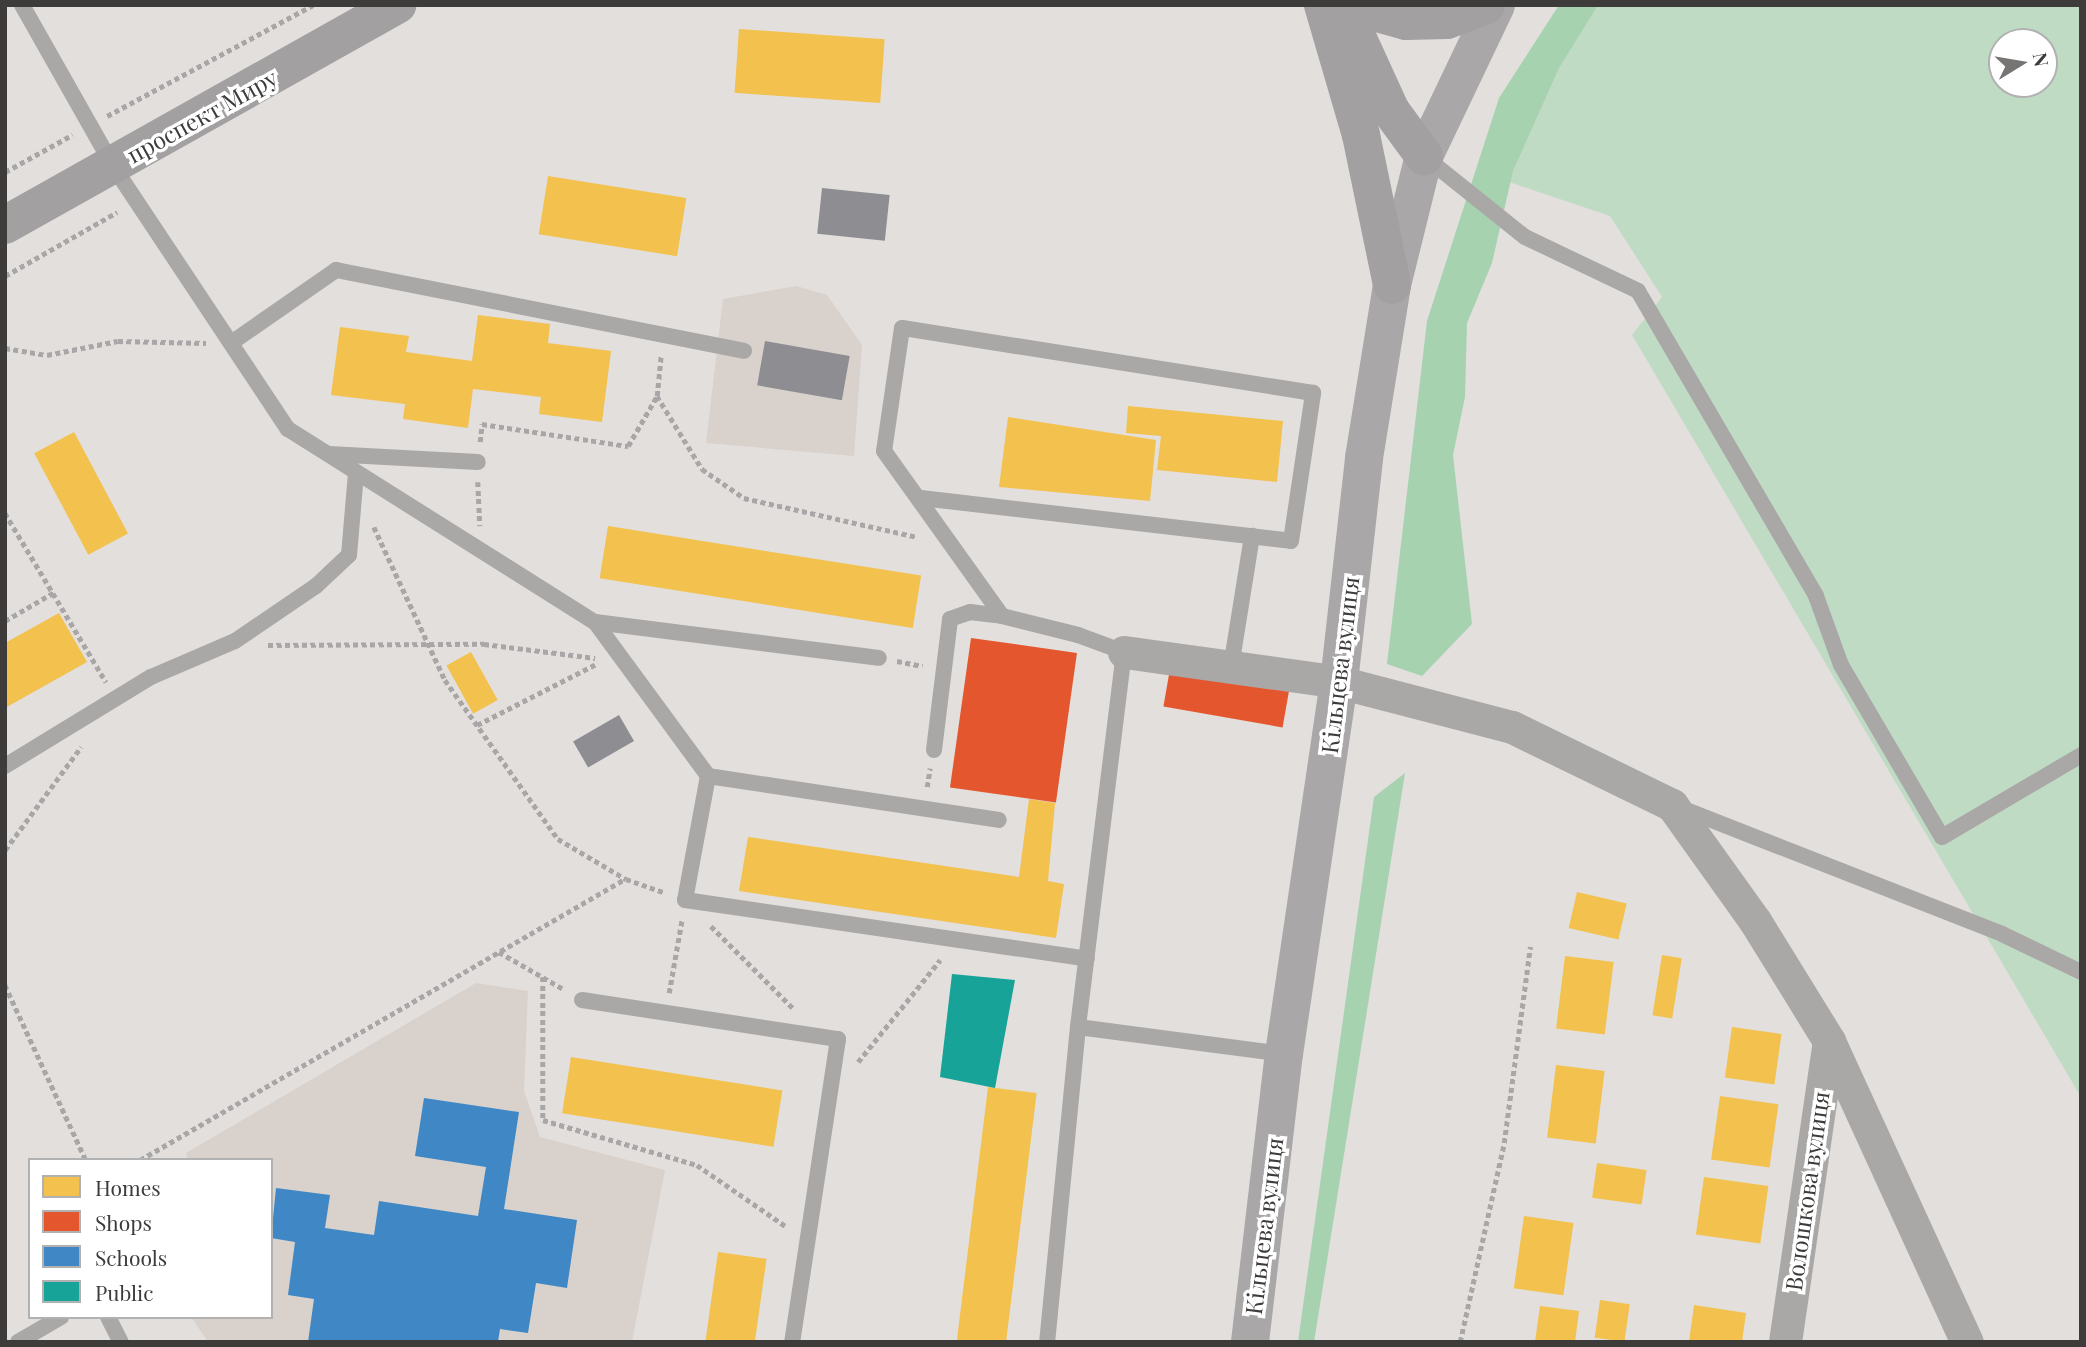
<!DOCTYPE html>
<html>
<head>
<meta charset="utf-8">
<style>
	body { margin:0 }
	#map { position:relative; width:2086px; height:1347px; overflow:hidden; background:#e2dfdd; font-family:"Playfair Display",serif }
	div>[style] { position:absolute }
	.built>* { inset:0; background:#d9d1cc }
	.green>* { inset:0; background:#c0dbc4 }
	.forest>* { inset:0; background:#a7d2af }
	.homes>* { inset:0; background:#f2c14e; transform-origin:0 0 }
	.shops>* { inset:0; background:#e4572e; transform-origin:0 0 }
	.schools>* { inset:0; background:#3f88c5 }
	.public>* { inset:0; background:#17a398 }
	.industry>* { inset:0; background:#8d8d92; transform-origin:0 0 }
	.path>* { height:4.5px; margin-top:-2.25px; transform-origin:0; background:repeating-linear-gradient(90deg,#a8a6a6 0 5px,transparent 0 8.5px) }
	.lane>* { height:16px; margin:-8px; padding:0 8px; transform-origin:8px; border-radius:8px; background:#a9a8a7 }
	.street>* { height:33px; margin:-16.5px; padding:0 16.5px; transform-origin:16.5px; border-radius:16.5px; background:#a9a8a7 }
	.secondary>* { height:38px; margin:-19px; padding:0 19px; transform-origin:19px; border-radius:19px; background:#a9a7a7 }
	.primary>* { height:38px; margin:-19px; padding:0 19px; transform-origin:19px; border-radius:19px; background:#a2a0a1 }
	span { translate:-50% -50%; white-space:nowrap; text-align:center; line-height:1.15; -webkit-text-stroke:7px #fff; paint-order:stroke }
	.street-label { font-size:23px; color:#3e3c3b }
	.frame { position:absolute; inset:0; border:7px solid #3e3c3b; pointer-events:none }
	.legend { position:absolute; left:28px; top:1158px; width:245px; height:161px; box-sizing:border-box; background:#fff; border:2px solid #b2b1b1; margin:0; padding:9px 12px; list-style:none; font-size:21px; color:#3e3c3b }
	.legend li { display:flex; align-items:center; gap:14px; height:35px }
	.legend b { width:35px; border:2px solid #b2b1b1 }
	.north { position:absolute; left:1988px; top:28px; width:70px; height:70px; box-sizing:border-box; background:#fff; border:2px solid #b2b1b1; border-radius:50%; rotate:79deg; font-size:19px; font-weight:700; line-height:28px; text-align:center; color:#3e3c3b }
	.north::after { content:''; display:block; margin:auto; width:24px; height:32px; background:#777574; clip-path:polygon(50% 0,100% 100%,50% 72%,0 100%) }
</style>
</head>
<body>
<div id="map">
	<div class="built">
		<div style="clip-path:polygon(796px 286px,827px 295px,862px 345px,854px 456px,706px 443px,723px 299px)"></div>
		<div style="clip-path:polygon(476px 983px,528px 991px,524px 1091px,540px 1137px,665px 1170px,632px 1342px,208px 1342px,191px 1317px,271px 1317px,271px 1160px,188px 1160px,186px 1153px)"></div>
	</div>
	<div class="green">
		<div style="clip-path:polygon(evenodd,1585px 5px,2081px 5px,2081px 1097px,1632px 335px,1662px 297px,1610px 216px,1509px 182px,1542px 92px,1585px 5px,2002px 42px,2044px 42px,2044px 84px,2002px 84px,2002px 42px)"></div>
	</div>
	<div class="forest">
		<div style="clip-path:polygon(1559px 5px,1598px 5px,1559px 68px,1513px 171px,1492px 263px,1467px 323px,1465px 397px,1453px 455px,1472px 624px,1422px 676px,1387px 664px,1427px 321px,1499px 98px)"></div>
		<div style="clip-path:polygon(1405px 773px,1314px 1342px,1298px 1342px,1374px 797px)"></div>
	</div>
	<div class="homes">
		<div style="left:739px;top:29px;width:146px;height:64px;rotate:4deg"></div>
		<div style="left:548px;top:176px;width:140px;height:59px;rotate:9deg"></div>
		<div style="clip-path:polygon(478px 315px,550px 324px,548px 343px,611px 351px,602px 422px,539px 414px,541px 397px,473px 389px,468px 428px,403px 419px,405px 404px,331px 395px,340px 327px,409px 336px,406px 352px,472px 361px)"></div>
		<div style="clip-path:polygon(1128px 406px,1283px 421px,1277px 482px,1157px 470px,1161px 436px,1126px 433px)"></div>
		<div style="clip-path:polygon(1008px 417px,1156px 440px,1150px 501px,999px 487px)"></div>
		<div style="left:74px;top:432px;width:115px;height:45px;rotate:62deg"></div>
		<div style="left:608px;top:526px;width:317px;height:53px;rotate:9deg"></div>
		<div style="clip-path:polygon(59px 613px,87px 662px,5px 708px,5px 643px)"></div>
		<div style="left:471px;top:652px;width:55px;height:28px;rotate:61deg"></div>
		<div style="clip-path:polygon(1029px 799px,1055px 803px,1048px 881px,1064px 884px,1056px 938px,739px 891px,748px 837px,1019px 877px)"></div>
		<div style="left:1577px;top:892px;width:51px;height:37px;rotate:13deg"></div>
		<div style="left:1662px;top:955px;width:20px;height:61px;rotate:9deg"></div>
		<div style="left:1565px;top:956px;width:49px;height:73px;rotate:7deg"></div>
		<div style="left:1732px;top:1027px;width:50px;height:51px;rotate:8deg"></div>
		<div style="left:571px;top:1057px;width:214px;height:57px;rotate:9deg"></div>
		<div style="left:1556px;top:1065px;width:49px;height:73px;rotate:7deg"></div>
		<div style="left:988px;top:1087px;width:49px;height:257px;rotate:7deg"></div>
		<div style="left:1720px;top:1096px;width:59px;height:64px;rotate:8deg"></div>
		<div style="left:1597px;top:1163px;width:50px;height:35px;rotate:8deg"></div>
		<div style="left:1704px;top:1177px;width:65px;height:58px;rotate:8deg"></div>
		<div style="left:1524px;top:1216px;width:50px;height:73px;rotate:8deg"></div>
		<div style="left:718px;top:1252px;width:49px;height:91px;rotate:8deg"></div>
		<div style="left:1600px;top:1300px;width:30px;height:38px;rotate:8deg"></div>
		<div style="clip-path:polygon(1694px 1305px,1746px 1313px,1742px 1342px,1689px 1342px)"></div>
		<div style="clip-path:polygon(1540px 1306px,1579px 1311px,1575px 1342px,1535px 1342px)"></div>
	</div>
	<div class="shops">
		<div style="left:971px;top:638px;width:107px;height:151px;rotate:8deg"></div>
		<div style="left:1170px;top:669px;width:121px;height:38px;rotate:10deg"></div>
	</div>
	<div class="schools">
		<div style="clip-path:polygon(424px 1098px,519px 1112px,504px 1209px,577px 1220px,567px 1288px,536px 1283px,528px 1333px,500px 1329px,498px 1342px,308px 1342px,314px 1299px,288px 1295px,295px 1242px,271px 1238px,276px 1188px,330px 1195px,325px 1228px,374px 1235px,379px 1201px,478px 1216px,486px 1167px,415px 1156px)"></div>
	</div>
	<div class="public">
		<div style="clip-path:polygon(952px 974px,1015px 980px,995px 1088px,940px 1077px)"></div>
	</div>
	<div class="industry">
		<div style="left:822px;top:188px;width:68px;height:46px;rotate:6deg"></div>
		<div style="left:765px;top:341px;width:86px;height:45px;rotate:10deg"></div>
		<div style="left:619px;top:715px;width:30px;height:53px;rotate:60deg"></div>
	</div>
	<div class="path">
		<div style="left:107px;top:116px;width:234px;rotate:-28.3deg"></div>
		<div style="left:5px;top:172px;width:77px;rotate:-28.9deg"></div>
		<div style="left:5px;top:276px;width:129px;rotate:-29.7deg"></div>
		<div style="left:5px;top:348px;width:43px;rotate:9.5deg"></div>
		<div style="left:47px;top:355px;width:72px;rotate:-11.2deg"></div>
		<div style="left:118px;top:341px;width:88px;rotate:1.3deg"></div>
		<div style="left:657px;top:396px;width:86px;rotate:58.3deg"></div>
		<div style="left:702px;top:469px;width:51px;rotate:34.6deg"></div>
		<div style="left:744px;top:498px;width:177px;rotate:12.7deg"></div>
		<div style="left:480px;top:442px;width:18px;rotate:-84deg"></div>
		<div style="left:482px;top:424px;width:148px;rotate:8.6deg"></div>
		<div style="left:628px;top:446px;width:58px;rotate:-59.9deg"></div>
		<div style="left:657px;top:396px;width:41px;rotate:-84.4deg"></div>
		<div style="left:478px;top:482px;width:44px;rotate:87.4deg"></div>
		<div style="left:5px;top:513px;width:197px;rotate:59.1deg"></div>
		<div style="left:374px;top:527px;width:169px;rotate:65.1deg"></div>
		<div style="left:445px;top:680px;width:195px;rotate:54.6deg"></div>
		<div style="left:558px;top:839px;width:79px;rotate:30.5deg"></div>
		<div style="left:626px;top:879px;width:42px;rotate:19.3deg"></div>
		<div style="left:5px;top:621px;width:56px;rotate:-30.3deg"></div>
		<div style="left:268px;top:645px;width:216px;rotate:-0.3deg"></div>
		<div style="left:484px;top:644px;width:112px;rotate:7.2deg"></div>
		<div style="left:897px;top:661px;width:26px;rotate:11deg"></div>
		<div style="left:477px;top:725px;width:136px;rotate:-27.1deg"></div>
		<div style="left:927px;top:787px;width:19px;rotate:-81deg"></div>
		<div style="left:5px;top:850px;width:128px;rotate:-53.6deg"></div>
		<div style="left:711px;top:926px;width:117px;rotate:45deg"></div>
		<div style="left:499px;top:952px;width:76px;rotate:29.9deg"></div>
		<div style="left:543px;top:977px;width:143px;rotate:90deg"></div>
		<div style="left:543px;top:1120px;width:160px;rotate:16.3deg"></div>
		<div style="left:697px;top:1165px;width:109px;rotate:34.6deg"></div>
		<div style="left:5px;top:985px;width:193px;rotate:65.2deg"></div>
		<div style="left:669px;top:993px;width:75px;rotate:-80deg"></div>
		<div style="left:858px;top:1062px;width:131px;rotate:-51.2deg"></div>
		<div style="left:140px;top:1160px;width:561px;rotate:-30.09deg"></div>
		<div style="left:1460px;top:1342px;width:204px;rotate:-77.5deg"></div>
		<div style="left:1504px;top:1143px;width:198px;rotate:-82.4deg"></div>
	</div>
	<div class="lane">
		<div style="left:22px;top:5px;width:185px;rotate:60.5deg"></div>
		<div style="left:113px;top:166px;width:316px;rotate:56.4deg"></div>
		<div style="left:288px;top:429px;width:363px;rotate:32.2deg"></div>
		<div style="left:595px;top:622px;width:286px;rotate:7.2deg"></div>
		<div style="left:1425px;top:157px;width:128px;rotate:38.7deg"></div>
		<div style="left:1525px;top:237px;width:125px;rotate:25.5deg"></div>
		<div style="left:1638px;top:291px;width:353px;rotate:59.7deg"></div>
		<div style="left:1816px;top:596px;width:73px;rotate:70.1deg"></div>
		<div style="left:1841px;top:665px;width:199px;rotate:59.6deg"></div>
		<div style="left:1942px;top:837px;width:161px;rotate:-30.5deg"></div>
		<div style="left:231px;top:343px;width:128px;rotate:-34.8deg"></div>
		<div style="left:336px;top:270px;width:416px;rotate:11.2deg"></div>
		<div style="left:329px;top:454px;width:149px;rotate:3.1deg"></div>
		<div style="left:921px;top:498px;width:372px;rotate:6.6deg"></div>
		<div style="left:1291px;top:541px;width:150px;rotate:-81.5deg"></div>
		<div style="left:1313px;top:393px;width:416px;rotate:-171deg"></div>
		<div style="left:902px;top:328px;width:124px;rotate:98.3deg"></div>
		<div style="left:884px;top:451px;width:203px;rotate:54.4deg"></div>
		<div style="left:595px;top:622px;width:191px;rotate:53.7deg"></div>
		<div style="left:708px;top:776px;width:294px;rotate:8.6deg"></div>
		<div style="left:1231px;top:667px;width:133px;rotate:-80.9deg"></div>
		<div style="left:934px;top:750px;width:132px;rotate:-83deg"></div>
		<div style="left:950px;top:619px;width:21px;rotate:-19deg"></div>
		<div style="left:970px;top:612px;width:32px;rotate:7deg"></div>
		<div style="left:1002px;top:616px;width:78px;rotate:14deg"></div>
		<div style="left:1078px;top:635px;width:49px;rotate:20.3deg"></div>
		<div style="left:1124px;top:652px;width:378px;rotate:97deg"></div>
		<div style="left:1078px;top:1027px;width:317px;rotate:95.6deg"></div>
		<div style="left:5px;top:766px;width:171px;rotate:-31.4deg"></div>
		<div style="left:151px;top:677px;width:91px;rotate:-23.2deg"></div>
		<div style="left:235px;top:641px;width:98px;rotate:-34.2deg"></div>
		<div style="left:316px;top:586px;width:45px;rotate:-43.2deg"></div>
		<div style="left:349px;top:555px;width:82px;rotate:-85.1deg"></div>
		<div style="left:708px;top:776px;width:126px;rotate:100.5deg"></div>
		<div style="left:685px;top:900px;width:406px;rotate:8.3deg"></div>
		<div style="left:1681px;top:808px;width:345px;rotate:21.4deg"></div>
		<div style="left:2002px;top:934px;width:88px;rotate:25.7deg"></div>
		<div style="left:582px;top:1000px;width:259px;rotate:8.7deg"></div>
		<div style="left:838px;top:1039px;width:306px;rotate:98.6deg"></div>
		<div style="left:1078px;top:1027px;width:208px;rotate:7.5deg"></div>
		<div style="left:108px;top:1317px;width:28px;rotate:63deg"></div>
		<div style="left:18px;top:1342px;width:50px;rotate:-30.2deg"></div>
	</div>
	<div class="street">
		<div style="left:1124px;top:652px;width:217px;rotate:7.9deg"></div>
		<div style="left:1339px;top:682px;width:179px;rotate:14.6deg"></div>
		<div style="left:1512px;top:727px;width:178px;rotate:26deg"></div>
		<div style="left:1672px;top:805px;width:143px;rotate:54.4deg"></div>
		<div style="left:1755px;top:921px;width:141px;rotate:58.3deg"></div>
		<div style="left:1829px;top:1041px;width:331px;rotate:65.4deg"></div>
		<div style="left:1785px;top:1342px;width:304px;rotate:-81.7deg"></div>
	</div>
	<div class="secondary">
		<div style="left:1250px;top:1342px;width:290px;rotate:-83.3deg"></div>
		<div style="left:1284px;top:1054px;width:376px;rotate:-81.6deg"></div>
		<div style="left:1339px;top:682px;width:225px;rotate:-83.6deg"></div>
		<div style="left:1364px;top:458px;width:175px;rotate:-80.8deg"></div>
		<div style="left:1392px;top:285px;width:133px;rotate:-76.1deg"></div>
		<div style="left:1424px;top:156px;width:167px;rotate:-64.5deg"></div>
	</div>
	<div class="primary">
		<div style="left:1323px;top:5px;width:135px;rotate:73.7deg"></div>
		<div style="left:1361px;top:135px;width:153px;rotate:78.3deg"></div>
		<div style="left:1348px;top:5px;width:60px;rotate:15.4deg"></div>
		<div style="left:1406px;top:21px;width:41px;rotate:-1.4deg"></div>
		<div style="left:1447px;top:20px;width:42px;rotate:-21deg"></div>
		<div style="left:1338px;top:15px;width:31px;rotate:50deg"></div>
		<div style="left:1358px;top:39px;width:79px;rotate:65.4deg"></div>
		<div style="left:1391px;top:111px;width:56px;rotate:53.7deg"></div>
		<div style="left:5px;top:225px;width:450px;rotate:-29.3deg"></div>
	</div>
	<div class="street-label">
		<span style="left:202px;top:116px;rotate:-29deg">проспект Миру</span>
		<span style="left:1340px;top:665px;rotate:-83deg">Кільцева вулиця</span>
		<span style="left:1807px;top:1191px;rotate:-82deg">Волошкова вулиця</span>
		<span style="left:1264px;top:1226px;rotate:-83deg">Кільцева вулиця</span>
	</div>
	<div class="frame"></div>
	<ul class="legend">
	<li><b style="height:19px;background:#f2c14e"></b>Homes</li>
	<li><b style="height:19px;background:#e4572e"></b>Shops</li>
	<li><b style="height:19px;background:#3f88c5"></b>Schools</li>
	<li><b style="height:19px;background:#17a398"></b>Public</li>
	</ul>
	<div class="north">N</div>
</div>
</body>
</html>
